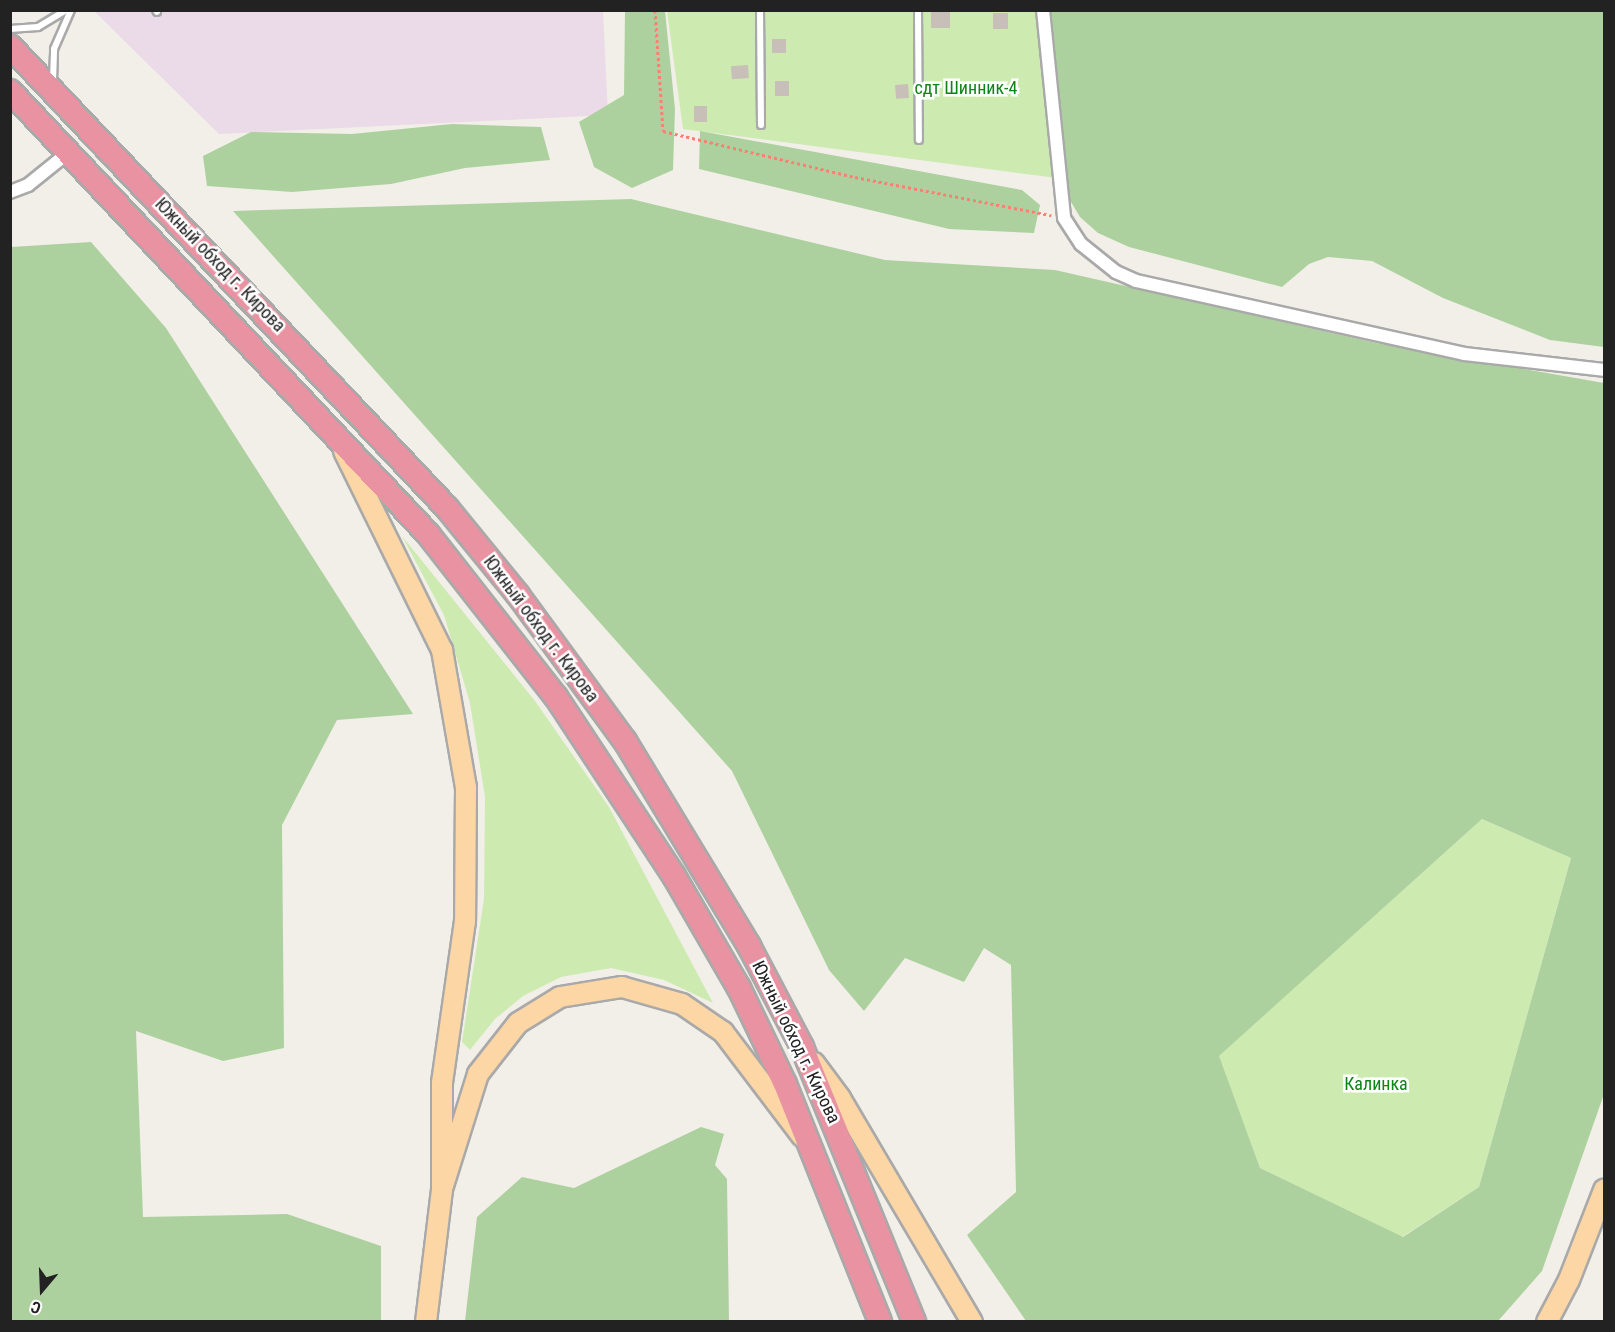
<!DOCTYPE html>
<html>
<head>
<meta charset="utf-8">
<style>
	body { margin:0 }
	#map { position:relative; width:1615px; height:1332px; overflow:hidden; background:#f2efe9; font-family:"Roboto Condensed",sans-serif }
	div>[style] { position:absolute }
	.industrial>* { inset:0; background:#ebdbe8 }
	.grass>* { inset:0; background:#cdebb0 }
	.forest>* { inset:0; background:#add19e }
	.building>* { inset:0; background:#c7bfb8; transform-origin:0 0 }
	.path>* { height:3px; margin-top:-1.5px; transform-origin:0; background:repeating-linear-gradient(90deg,#fa8072 0 3px,transparent 0 6px) }
	.roads { filter:drop-shadow(2px 0 #a9a9a9) drop-shadow(-2px 0 #a9a9a9) drop-shadow(0 2px #a9a9a9) drop-shadow(0 -2px #a9a9a9) }
	.lane>* { height:6px; margin:-3px; padding:0 3px; transform-origin:3px; border-radius:3px; background:#fff }
	.street>* { height:12px; margin:-6px; padding:0 6px; transform-origin:6px; border-radius:6px; background:#fff }
	.primary>* { height:20px; margin:-10px; padding:0 10px; transform-origin:10px; border-radius:10px; background:#fcd6a4 }
	.highway>* { height:22px; margin:-11px; padding:0 11px; transform-origin:11px; border-radius:11px; background:#e892a2 }
	span { translate:-50% -50%; white-space:nowrap; text-align:center; line-height:1.15; -webkit-text-stroke:5px #fff; paint-order:stroke }
	.park-label { font-size:18px; color:#0c8416 }
	.street-label { font-size:18px; color:#222 }
	.frame { position:absolute; inset:0; border:12px solid #222; pointer-events:none }
	.north { position:absolute; left:12px; top:1260px; width:60px; height:60px; -webkit-text-stroke:4px #fff; paint-order:stroke; rotate:199deg; font-size:16px; font-weight:700; line-height:24px; text-align:center; color:#222 }
	.north::after { content:''; display:block; margin:auto; width:21px; height:27px; background:#222; clip-path:polygon(50% 0,100% 100%,50% 72%,0 100%) }
</style>
</head>
<body>
<div id="map">
	<div class="industrial">
		<div style="clip-path:polygon(94px 11px,603px 11px,608px 115px,219px 134px)"></div>
	</div>
	<div class="grass">
		<div style="clip-path:polygon(667px 11px,1041px 11px,1057px 178px,683px 129px)"></div>
		<div style="clip-path:polygon(402px 536px,535px 701px,609px 807px,713px 1003px,664px 980px,611px 968px,561px 977px,523px 996px,495px 1019px,470px 1050px,462px 1042px,484px 899px,485px 797px,470px 703px,444px 615px)"></div>
		<div style="clip-path:polygon(1482px 819px,1571px 858px,1479px 1187px,1402px 1237px,1260px 1168px,1218px 1056px)"></div>
	</div>
	<div class="forest">
		<div style="clip-path:polygon(625px 11px,665px 11px,675px 109px,673px 170px,632px 188px,594px 167px,579px 122px,624px 95px)"></div>
		<div style="clip-path:polygon(1047px 11px,1604px 11px,1604px 347px,1550px 340px,1443px 298px,1372px 261px,1328px 257px,1309px 264px,1282px 287px,1129px 247px,1098px 233px,1080px 217px,1068px 197px)"></div>
		<div style="clip-path:polygon(452px 124px,541px 127px,550px 160px,465px 168px,391px 184px,292px 192px,207px 186px,203px 156px,251px 132px,352px 134px)"></div>
		<div style="clip-path:polygon(700px 131px,1022px 190px,1040px 205px,1034px 233px,949px 229px,699px 169px)"></div>
		<div style="clip-path:polygon(evenodd,631px 199px,885px 260px,1055px 270px,1376px 343px,1604px 383px,1604px 1094px,1542px 1271px,1498px 1321px,1026px 1321px,967px 1235px,1016px 1192px,1011px 965px,984px 948px,964px 982px,905px 958px,864px 1011px,829px 970px,732px 771px,233px 211px,631px 199px,1482px 819px,1571px 858px,1479px 1187px,1403px 1237px,1260px 1168px,1219px 1056px,1482px 819px)"></div>
		<div style="clip-path:polygon(91px 242px,166px 328px,413px 714px,337px 720px,282px 825px,284px 1048px,223px 1061px,136px 1031px,143px 1217px,287px 1214px,381px 1246px,381px 1321px,11px 1321px,11px 247px)"></div>
		<div style="clip-path:polygon(701px 1127px,724px 1134px,715px 1165px,727px 1179px,729px 1321px,465px 1321px,477px 1217px,522px 1177px,574px 1188px)"></div>
	</div>
	<div class="building">
		<div style="left:931px;top:11px;width:19px;height:17px"></div>
		<div style="left:993px;top:13px;width:15px;height:16px"></div>
		<div style="left:786px;top:39px;width:14px;height:14px;rotate:90deg"></div>
		<div style="left:748px;top:65px;width:13px;height:17px;rotate:86deg"></div>
		<div style="left:775px;top:81px;width:14px;height:15px"></div>
		<div style="left:908px;top:84px;width:14px;height:13px;rotate:86deg"></div>
		<div style="left:694px;top:106px;width:13px;height:16px"></div>
	</div>
	<div class="path">
		<div style="left:655px;top:10px;width:121px;rotate:86.2deg"></div>
		<div style="left:663px;top:131px;width:197px;rotate:13.5deg"></div>
		<div style="left:855px;top:177px;width:200px;rotate:11deg"></div>
	</div>
	<div class="roads">
		<div class="lane">
			<div style="left:156px;top:10px;width:2px;rotate:63deg"></div>
			<div style="left:760px;top:10px;width:115px;rotate:89.5deg"></div>
			<div style="left:918px;top:10px;width:130px;rotate:89.6deg"></div>
			<div style="left:10px;top:29px;width:28px;rotate:-4deg"></div>
			<div style="left:38px;top:27px;width:33px;rotate:-31deg"></div>
			<div style="left:53px;top:81px;width:32px;rotate:-88deg"></div>
			<div style="left:54px;top:49px;width:43px;rotate:-66.4deg"></div>
		</div>
		<div class="street">
			<div style="left:1043px;top:10px;width:209px;rotate:84.2deg"></div>
			<div style="left:1064px;top:218px;width:31px;rotate:57deg"></div>
			<div style="left:1081px;top:244px;width:45px;rotate:38.7deg"></div>
			<div style="left:1116px;top:272px;width:22px;rotate:24deg"></div>
			<div style="left:1136px;top:281px;width:336px;rotate:12.5deg"></div>
			<div style="left:1464px;top:354px;width:141px;rotate:6.5deg"></div>
			<div style="left:10px;top:192px;width:19px;rotate:-21deg"></div>
			<div style="left:28px;top:185px;width:53px;rotate:-38.8deg"></div>
		</div>
		<div class="primary">
			<div style="left:344px;top:451px;width:222px;rotate:63.8deg"></div>
			<div style="left:442px;top:650px;width:139px;rotate:80.1deg"></div>
			<div style="left:466px;top:787px;width:134px;rotate:90.4deg"></div>
			<div style="left:465px;top:921px;width:164px;rotate:98.1deg"></div>
			<div style="left:442px;top:1083px;width:106px;rotate:90deg"></div>
			<div style="left:814px;top:1063px;width:44px;rotate:53.4deg"></div>
			<div style="left:840px;top:1098px;width:260px;rotate:59.5deg"></div>
			<div style="left:426px;top:1322px;width:134px;rotate:-83.1deg"></div>
			<div style="left:442px;top:1189px;width:121px;rotate:-72.6deg"></div>
			<div style="left:478px;top:1074px;width:65px;rotate:-51.9deg"></div>
			<div style="left:518px;top:1023px;width:49px;rotate:-31.8deg"></div>
			<div style="left:560px;top:997px;width:63px;rotate:-9.2deg"></div>
			<div style="left:622px;top:987px;width:62px;rotate:15.8deg"></div>
			<div style="left:682px;top:1004px;width:50px;rotate:34.3deg"></div>
			<div style="left:723px;top:1032px;width:131px;rotate:52.8deg"></div>
			<div style="left:1547px;top:1322px;width:47px;rotate:-62.4deg"></div>
			<div style="left:1569px;top:1280px;width:97px;rotate:-68.7deg"></div>
		</div>
		<div class="highway">
			<div style="left:10px;top:46px;width:636px;rotate:46.59deg"></div>
			<div style="left:447px;top:508px;width:112px;rotate:50.8deg"></div>
			<div style="left:518px;top:595px;width:181px;rotate:53.8deg"></div>
			<div style="left:625px;top:741px;width:240px;rotate:58.8deg"></div>
			<div style="left:749px;top:946px;width:114px;rotate:62.3deg"></div>
			<div style="left:802px;top:1047px;width:297px;rotate:67.8deg"></div>
			<div style="left:10px;top:91px;width:609px;rotate:46.66deg"></div>
			<div style="left:428px;top:534px;width:207px;rotate:51.9deg"></div>
			<div style="left:556px;top:697px;width:214px;rotate:56.6deg"></div>
			<div style="left:674px;top:876px;width:129px;rotate:59.9deg"></div>
			<div style="left:739px;top:988px;width:106px;rotate:64.4deg"></div>
			<div style="left:785px;top:1084px;width:256px;rotate:68.2deg"></div>
		</div>
	</div>
	<div class="park-label">
		<span style="left:966px;top:88px">сдт Шинник-4</span>
		<span style="left:1376px;top:1084px">Калинка</span>
	</div>
	<div class="street-label">
		<span style="left:220px;top:265px;rotate:46deg">Южный обход г. Кирова</span>
		<span style="left:541px;top:629px;rotate:53deg">Южный обход г. Кирова</span>
		<span style="left:796px;top:1042px;rotate:64deg">Южный обход г. Кирова</span>
	</div>
	<div class="frame"></div>
	<div class="north">С</div>
</div>
</body>
</html>
